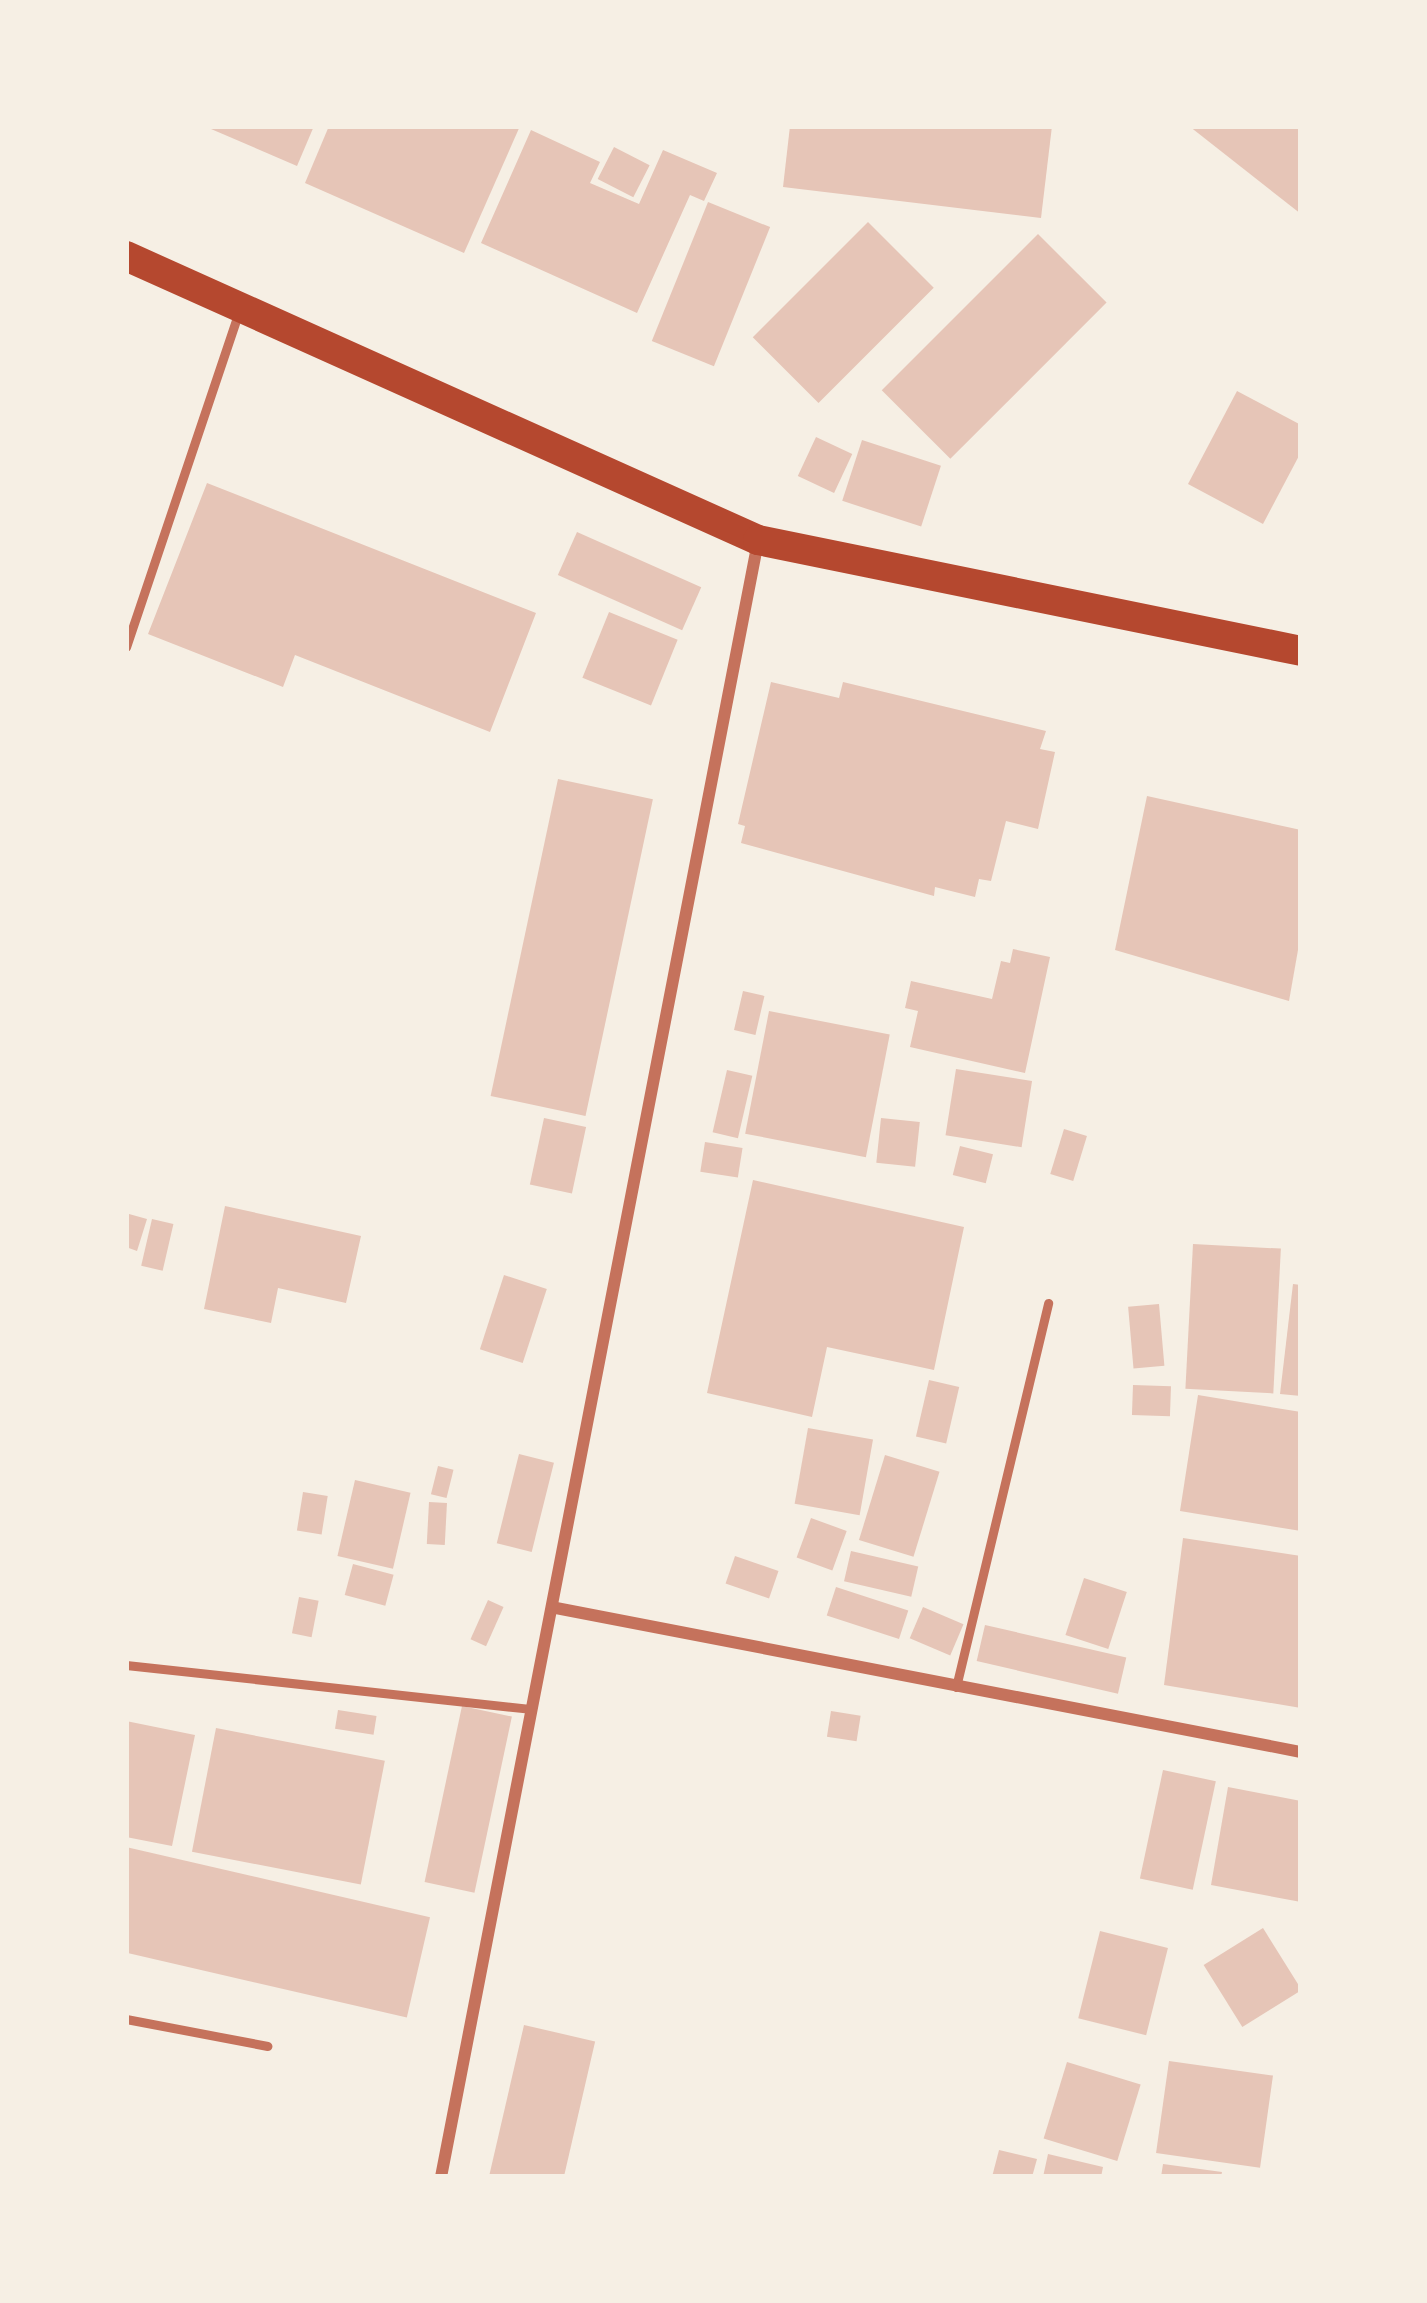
<!DOCTYPE html>
<html>
<head>
<meta charset="utf-8">
<style>
	body { margin:0 }
	#map { position:relative; width:1427px; height:2303px; overflow:hidden; background:#f6efe4; font-family:Signika,sans-serif }
	div>[style] { position:absolute }
	.building>* { inset:0; background:#e6c5b7; transform-origin:0 0 }
	.service>* { height:9px; margin:-4.5px; padding:0 4.5px; transform-origin:4.5px; border-radius:4.5px; background:#c5725c }
	.minor>* { height:12px; margin:-6px; padding:0 6px; transform-origin:6px; border-radius:6px; background:#c5725c }
	.primary>* { height:30px; margin:-15px; padding:0 15px; transform-origin:15px; border-radius:15px; background:#b5482f }
	span { translate:-50% -50%; white-space:nowrap; text-align:center; line-height:1.15; -webkit-text-stroke:10px #f6efe4; paint-order:stroke }
	.frame { position:absolute; inset:0; border:129px solid #f6efe4; pointer-events:none }
</style>
</head>
<body>
<div id="map">
	<div class="building">
		<div style="clip-path:polygon(204px 126px,314px 126px,297px 166px)"></div>
		<div style="clip-path:polygon(329px 126px,520px 126px,464px 253px,305px 183px)"></div>
		<div style="clip-path:polygon(790px 126px,1052px 126px,1041px 218px,783px 187px)"></div>
		<div style="clip-path:polygon(1189px 126px,1301px 126px,1301px 214px)"></div>
		<div style="clip-path:polygon(531px 130px,600px 162px,590px 183px,639px 204px,663px 150px,717px 173px,704px 201px,690px 195px,637px 313px,481px 243px)"></div>
		<div style="left:614px;top:147px;width:40px;height:36px;rotate:27deg"></div>
		<div style="left:708px;top:202px;width:67px;height:150px;rotate:22deg"></div>
		<div style="left:868px;top:222px;width:93px;height:163px;rotate:45deg"></div>
		<div style="left:1038px;top:234px;width:97px;height:221px;rotate:45deg"></div>
		<div style="clip-path:polygon(1237px 391px,1301px 425px,1301px 452px,1263px 524px,1188px 484px)"></div>
		<div style="left:816px;top:437px;width:40px;height:43px;rotate:25deg"></div>
		<div style="left:862px;top:440px;width:83px;height:64px;rotate:18deg"></div>
		<div style="clip-path:polygon(207px 483px,536px 613px,490px 732px,295px 655px,283px 687px,148px 634px)"></div>
		<div style="left:577px;top:532px;width:136px;height:47px;rotate:24deg"></div>
		<div style="left:609px;top:612px;width:74px;height:71px;rotate:22deg"></div>
		<div style="clip-path:polygon(771px 682px,839px 698px,843px 682px,1046px 731px,1040px 749px,1055px 752px,1038px 829px,1006px 821px,991px 881px,979px 879px,975px 897px,935px 887px,934px 896px,741px 843px,745px 826px,738px 824px)"></div>
		<div style="left:558px;top:779px;width:97px;height:324px;rotate:12deg"></div>
		<div style="clip-path:polygon(1147px 796px,1301px 830px,1301px 933px,1289px 1001px,1115px 950px)"></div>
		<div style="clip-path:polygon(1013px 949px,1050px 957px,1025px 1073px,910px 1047px,918px 1011px,905px 1008px,911px 981px,992px 999px,1001px 961px,1010px 963px)"></div>
		<div style="left:743px;top:991px;width:22px;height:40px;rotate:13deg"></div>
		<div style="left:769px;top:1011px;width:123px;height:125px;rotate:11deg"></div>
		<div style="left:956px;top:1069px;width:77px;height:67px;rotate:9deg"></div>
		<div style="left:727px;top:1070px;width:26px;height:64px;rotate:13deg"></div>
		<div style="left:544px;top:1118px;width:43px;height:68px;rotate:12deg"></div>
		<div style="left:881px;top:1118px;width:39px;height:45px;rotate:6deg"></div>
		<div style="left:1064px;top:1129px;width:24px;height:47px;rotate:17deg"></div>
		<div style="left:705px;top:1142px;width:38px;height:30px;rotate:9deg"></div>
		<div style="left:960px;top:1146px;width:34px;height:30px;rotate:14deg"></div>
		<div style="clip-path:polygon(753px 1180px,964px 1227px,934px 1370px,827px 1347px,812px 1417px,707px 1393px)"></div>
		<div style="clip-path:polygon(225px 1206px,361px 1236px,346px 1303px,278px 1288px,271px 1323px,204px 1309px)"></div>
		<div style="clip-path:polygon(129px 1214px,147px 1219px,137px 1251px,126px 1247px)"></div>
		<div style="left:152px;top:1219px;width:22px;height:48px;rotate:13deg"></div>
		<div style="left:1193px;top:1244px;width:88px;height:145px;rotate:3deg"></div>
		<div style="left:504px;top:1275px;width:45px;height:78px;rotate:18deg"></div>
		<div style="clip-path:polygon(1293px 1284px,1301px 1285px,1301px 1396px,1280px 1394px)"></div>
		<div style="left:1159px;top:1304px;width:62px;height:31px;rotate:85deg"></div>
		<div style="left:929px;top:1380px;width:31px;height:58px;rotate:13deg"></div>
		<div style="left:1133px;top:1385px;width:38px;height:30px;rotate:2deg"></div>
		<div style="clip-path:polygon(1198px 1395px,1301px 1412px,1301px 1531px,1180px 1511px)"></div>
		<div style="left:808px;top:1428px;width:66px;height:77px;rotate:10deg"></div>
		<div style="left:519px;top:1454px;width:36px;height:92px;rotate:14deg"></div>
		<div style="left:885px;top:1455px;width:57px;height:89px;rotate:17deg"></div>
		<div style="left:438px;top:1466px;width:16px;height:29px;rotate:14deg"></div>
		<div style="left:355px;top:1480px;width:57px;height:78px;rotate:13deg"></div>
		<div style="left:303px;top:1492px;width:25px;height:39px;rotate:9deg"></div>
		<div style="left:429px;top:1502px;width:18px;height:42px;rotate:3deg"></div>
		<div style="left:811px;top:1518px;width:38px;height:42px;rotate:20deg"></div>
		<div style="clip-path:polygon(1183px 1538px,1301px 1556px,1301px 1708px,1164px 1685px)"></div>
		<div style="left:851px;top:1551px;width:69px;height:31px;rotate:13deg"></div>
		<div style="left:735px;top:1556px;width:46px;height:29px;rotate:19deg"></div>
		<div style="left:353px;top:1564px;width:42px;height:32px;rotate:15deg"></div>
		<div style="left:1084px;top:1578px;width:45px;height:60px;rotate:18deg"></div>
		<div style="left:836px;top:1587px;width:76px;height:30px;rotate:18deg"></div>
		<div style="left:299px;top:1597px;width:20px;height:37px;rotate:11deg"></div>
		<div style="left:488px;top:1600px;width:17px;height:43px;rotate:24deg"></div>
		<div style="left:923px;top:1607px;width:44px;height:34px;rotate:23deg"></div>
		<div style="left:985px;top:1625px;width:145px;height:37px;rotate:13deg"></div>
		<div style="left:462px;top:1706px;width:51px;height:180px;rotate:12deg"></div>
		<div style="left:338px;top:1710px;width:39px;height:19px;rotate:9deg"></div>
		<div style="left:831px;top:1711px;width:30px;height:26px;rotate:9deg"></div>
		<div style="clip-path:polygon(126px 1721px,195px 1735px,172px 1846px,126px 1837px)"></div>
		<div style="left:216px;top:1728px;width:172px;height:126px;rotate:11deg"></div>
		<div style="left:1163px;top:1770px;width:54px;height:111px;rotate:12deg"></div>
		<div style="clip-path:polygon(1228px 1787px,1301px 1801px,1301px 1902px,1211px 1885px)"></div>
		<div style="left:126px;top:1847px;width:312px;height:103px;rotate:13deg"></div>
		<div style="left:1263px;top:1928px;width:73px;height:70px;rotate:58deg"></div>
		<div style="left:1100px;top:1931px;width:70px;height:90px;rotate:14deg"></div>
		<div style="left:524px;top:2025px;width:73px;height:155px;rotate:13deg"></div>
		<div style="left:1169px;top:2061px;width:105px;height:93px;rotate:8deg"></div>
		<div style="left:1067px;top:2062px;width:77px;height:80px;rotate:17deg"></div>
		<div style="clip-path:polygon(999px 2150px,1037px 2159px,1032px 2177px,992px 2177px)"></div>
		<div style="clip-path:polygon(1048px 2154px,1103px 2167px,1101px 2177px,1043px 2177px)"></div>
		<div style="clip-path:polygon(1163px 2164px,1222px 2172px,1221px 2177px,1161px 2177px)"></div>
	</div>
	<div class="service">
		<div style="left:126px;top:647px;width:354px;rotate:-71.4deg"></div>
		<div style="left:126px;top:1665px;width:404px;rotate:6.2deg"></div>
		<div style="left:956px;top:1687px;width:395px;rotate:-76.5deg"></div>
		<div style="left:126px;top:2019px;width:144px;rotate:10.8deg"></div>
	</div>
	<div class="minor">
		<div style="left:556px;top:1608px;width:759px;rotate:10.94deg"></div>
		<div style="left:441px;top:2177px;width:1666px;rotate:-79.03deg"></div>
	</div>
	<div class="primary">
		<div style="left:126px;top:256px;width:693px;rotate:24.2deg"></div>
		<div style="left:758px;top:540px;width:554px;rotate:11.55deg"></div>
	</div>
	<div class="frame"></div>
</div>
</body>
</html>
